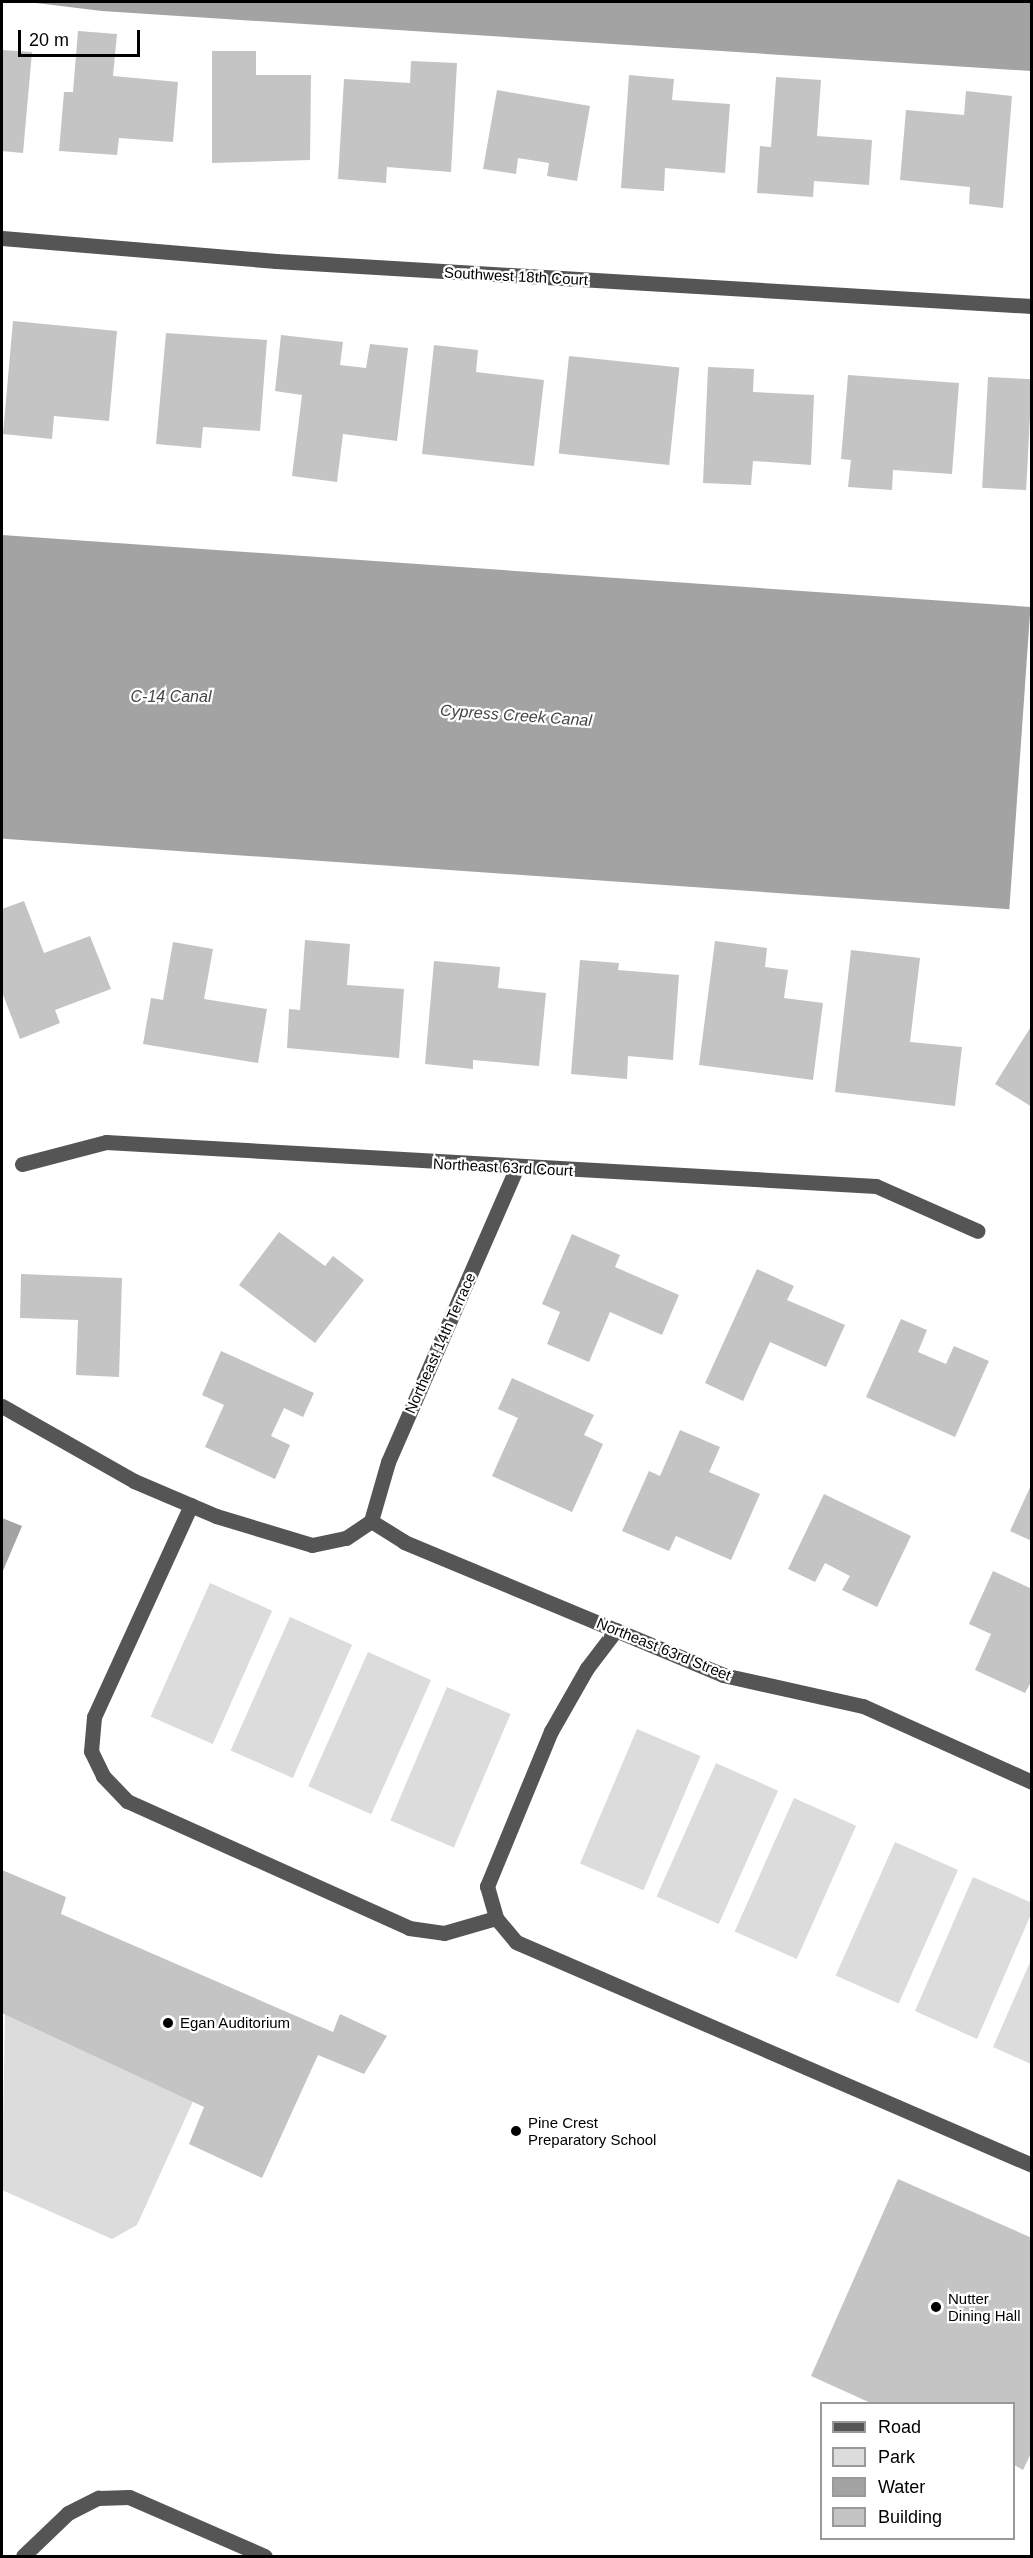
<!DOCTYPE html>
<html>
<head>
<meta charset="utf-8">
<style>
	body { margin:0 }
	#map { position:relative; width:1033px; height:2558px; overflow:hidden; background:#fff; font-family:Arial,sans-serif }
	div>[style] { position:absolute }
	.green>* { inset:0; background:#dcdcdc; transform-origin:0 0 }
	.water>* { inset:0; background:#a3a3a3; transform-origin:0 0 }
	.building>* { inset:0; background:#c4c4c4; transform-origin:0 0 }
	.minor>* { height:15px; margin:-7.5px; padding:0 7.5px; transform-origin:7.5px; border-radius:7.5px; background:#555 }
	.dots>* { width:16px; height:16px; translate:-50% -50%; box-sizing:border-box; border:3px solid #fff; border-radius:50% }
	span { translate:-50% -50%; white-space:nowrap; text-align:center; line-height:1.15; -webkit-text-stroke:4.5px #fff; paint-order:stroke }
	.street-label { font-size:15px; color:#000 }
	.poi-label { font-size:15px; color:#000 }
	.left { translate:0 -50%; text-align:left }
	.water-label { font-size:16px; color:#444; font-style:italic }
	.frame { position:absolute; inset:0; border:3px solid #000; pointer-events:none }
	.legend { position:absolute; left:820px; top:2402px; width:195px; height:138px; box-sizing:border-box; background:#fff; border:2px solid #999; margin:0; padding:8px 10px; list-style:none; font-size:18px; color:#000 }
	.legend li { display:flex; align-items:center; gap:12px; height:30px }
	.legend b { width:30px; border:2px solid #999 }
	.scale { position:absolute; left:18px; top:30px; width:122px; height:27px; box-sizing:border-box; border:3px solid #000; border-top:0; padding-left:8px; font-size:18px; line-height:21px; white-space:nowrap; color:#000; -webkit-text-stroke:4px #fff; paint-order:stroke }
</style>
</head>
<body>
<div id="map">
	<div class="green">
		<div style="left:210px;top:1583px;width:68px;height:146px;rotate:24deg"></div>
		<div style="left:290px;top:1617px;width:68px;height:146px;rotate:24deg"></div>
		<div style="left:368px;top:1652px;width:69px;height:147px;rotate:24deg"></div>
		<div style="left:447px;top:1687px;width:69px;height:145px;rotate:23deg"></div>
		<div style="left:637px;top:1729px;width:69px;height:146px;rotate:23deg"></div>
		<div style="left:716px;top:1763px;width:68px;height:146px;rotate:24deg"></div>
		<div style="left:794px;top:1798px;width:68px;height:146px;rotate:24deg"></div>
		<div style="left:895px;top:1842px;width:69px;height:146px;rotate:24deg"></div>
		<div style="clip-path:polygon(973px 1877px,1032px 1903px,1031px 1914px,977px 2039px,915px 2011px)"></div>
		<div style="clip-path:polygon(1031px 1960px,1031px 2064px,993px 2047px)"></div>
		<div style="clip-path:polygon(5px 2011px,194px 2099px,137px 2225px,112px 2239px,2px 2190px)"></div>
	</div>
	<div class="water">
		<div style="clip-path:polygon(28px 2px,1031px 2px,1031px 71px,102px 11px)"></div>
		<div style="left:2px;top:535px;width:1031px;height:303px;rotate:4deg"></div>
		<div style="clip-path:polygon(2px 1518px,22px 1526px,2px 1573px)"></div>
	</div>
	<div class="building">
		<div style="clip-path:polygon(78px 31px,117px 34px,113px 76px,178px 82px,173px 142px,119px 138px,117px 155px,59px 151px,64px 92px,73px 92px)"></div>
		<div style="clip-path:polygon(2px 50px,32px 52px,23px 153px,2px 151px)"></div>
		<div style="clip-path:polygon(212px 51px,256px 51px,256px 75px,311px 75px,310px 160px,212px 163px)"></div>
		<div style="clip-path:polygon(411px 61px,457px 63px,451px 172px,387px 167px,386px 183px,338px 179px,344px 79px,410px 83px)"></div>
		<div style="clip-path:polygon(629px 75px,674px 79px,672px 100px,730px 104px,725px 173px,665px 168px,664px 191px,621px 188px)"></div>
		<div style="clip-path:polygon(776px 77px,821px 80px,817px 136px,872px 140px,869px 185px,814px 181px,813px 197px,757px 193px,760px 146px,771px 147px)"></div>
		<div style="clip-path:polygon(497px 90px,590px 106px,577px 181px,547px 176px,549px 163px,518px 158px,516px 174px,483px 169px)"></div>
		<div style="clip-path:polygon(966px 91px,1012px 96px,1003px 208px,969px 204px,970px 187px,900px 180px,906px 110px,964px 115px)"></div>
		<div style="clip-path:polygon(13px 321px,117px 331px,109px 421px,54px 416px,52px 439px,3px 434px)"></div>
		<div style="clip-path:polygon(166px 333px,267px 340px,260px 431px,203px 427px,201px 448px,156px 444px)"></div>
		<div style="clip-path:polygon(281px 335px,343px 342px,340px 365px,366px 368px,370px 344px,408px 348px,397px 441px,343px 434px,337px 482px,292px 476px,302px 395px,275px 391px)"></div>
		<div style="clip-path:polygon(434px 345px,478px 350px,476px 372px,544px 380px,534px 466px,422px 454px)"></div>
		<div style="left:569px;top:356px;width:111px;height:98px;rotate:6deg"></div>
		<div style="clip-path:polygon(708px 367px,754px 369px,753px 392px,814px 395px,811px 465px,753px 461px,751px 485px,703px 483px)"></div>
		<div style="clip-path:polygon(848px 375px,959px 383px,952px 474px,893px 470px,892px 490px,848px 487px,851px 460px,841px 459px)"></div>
		<div style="left:988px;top:377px;width:44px;height:111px;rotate:3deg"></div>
		<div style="clip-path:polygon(24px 901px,44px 953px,90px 936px,111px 989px,55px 1010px,60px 1023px,20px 1039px,2px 992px,2px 909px)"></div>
		<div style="clip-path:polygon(305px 940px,350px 944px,347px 985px,404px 989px,399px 1058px,287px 1048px,289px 1009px,300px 1010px)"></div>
		<div style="clip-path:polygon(715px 941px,767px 948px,765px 967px,788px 970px,784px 998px,823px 1003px,813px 1080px,699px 1065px)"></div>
		<div style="clip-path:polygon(173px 942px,213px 949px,204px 999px,267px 1009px,258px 1063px,143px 1044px,151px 998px,163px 1000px)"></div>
		<div style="clip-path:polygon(851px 950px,920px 958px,910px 1042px,962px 1047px,955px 1106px,835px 1092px)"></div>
		<div style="clip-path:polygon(580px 960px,619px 963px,618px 970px,679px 975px,673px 1060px,628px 1056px,627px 1079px,571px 1074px)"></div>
		<div style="clip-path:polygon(434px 961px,500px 967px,498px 988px,546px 993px,539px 1066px,473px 1060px,473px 1069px,425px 1064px)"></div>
		<div style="clip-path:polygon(1032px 1025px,1032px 1107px,995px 1084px)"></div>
		<div style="clip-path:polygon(279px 1232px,325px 1266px,333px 1256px,364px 1280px,315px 1343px,239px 1285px)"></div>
		<div style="clip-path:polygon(572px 1234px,620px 1255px,615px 1267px,679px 1295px,662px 1335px,610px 1312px,589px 1362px,547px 1344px,560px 1312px,542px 1304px)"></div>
		<div style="clip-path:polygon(757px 1269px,794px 1286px,787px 1300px,845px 1325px,826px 1367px,770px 1342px,743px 1401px,705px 1383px)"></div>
		<div style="clip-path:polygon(21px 1274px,122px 1278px,119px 1377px,76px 1375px,78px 1320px,20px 1318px)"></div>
		<div style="clip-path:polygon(901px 1319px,927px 1330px,918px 1352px,946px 1364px,954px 1346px,989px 1361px,955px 1437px,866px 1397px)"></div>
		<div style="clip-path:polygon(221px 1351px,314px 1393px,303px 1417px,284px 1408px,271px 1436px,290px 1445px,275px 1479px,205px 1447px,224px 1405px,202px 1395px)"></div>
		<div style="clip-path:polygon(512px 1378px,594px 1415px,584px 1435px,603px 1444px,572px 1512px,492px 1476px,518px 1418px,498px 1409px)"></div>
		<div style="clip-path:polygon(680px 1430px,720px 1447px,709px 1472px,760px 1494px,731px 1560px,676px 1536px,669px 1551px,622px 1531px,649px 1471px,660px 1476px)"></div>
		<div style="clip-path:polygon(1032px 1483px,1032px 1541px,1010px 1531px)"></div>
		<div style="clip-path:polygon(824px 1494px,911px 1536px,877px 1607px,842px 1590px,850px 1576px,825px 1563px,815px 1582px,788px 1569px)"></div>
		<div style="clip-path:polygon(993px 1571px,1032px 1589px,1032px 1680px,1025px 1693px,975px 1670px,991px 1634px,969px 1624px)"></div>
		<div style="clip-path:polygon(2px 1870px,66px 1897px,61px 1914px,333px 2032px,340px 2014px,387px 2036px,364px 2074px,318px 2055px,262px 2178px,189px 2144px,204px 2107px,2px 2013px)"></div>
		<div style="clip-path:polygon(898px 2179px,1032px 2238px,1032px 2451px,1023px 2470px,1014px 2465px,1014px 2404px,873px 2404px,811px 2376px)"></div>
	</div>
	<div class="minor">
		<div style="left:2px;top:238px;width:275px;rotate:4.8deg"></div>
		<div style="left:276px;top:261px;width:757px;rotate:3.41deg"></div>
		<div style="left:22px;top:1164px;width:87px;rotate:-14.7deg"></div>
		<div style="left:106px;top:1142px;width:771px;rotate:3.27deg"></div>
		<div style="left:876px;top:1186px;width:111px;rotate:23.8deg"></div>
		<div style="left:2px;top:1406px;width:152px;rotate:29.6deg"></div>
		<div style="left:134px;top:1481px;width:89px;rotate:23.1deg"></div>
		<div style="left:216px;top:1516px;width:100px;rotate:16.8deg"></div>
		<div style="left:312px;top:1545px;width:35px;rotate:-12deg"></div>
		<div style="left:346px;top:1538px;width:30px;rotate:-34deg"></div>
		<div style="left:191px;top:1505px;width:233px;rotate:114.6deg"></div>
		<div style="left:94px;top:1717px;width:34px;rotate:95deg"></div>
		<div style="left:91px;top:1751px;width:28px;rotate:64deg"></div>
		<div style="left:103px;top:1776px;width:35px;rotate:46deg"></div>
		<div style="left:127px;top:1801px;width:309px;rotate:24.2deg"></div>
		<div style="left:409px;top:1928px;width:35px;rotate:8deg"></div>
		<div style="left:444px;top:1933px;width:54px;rotate:-16.1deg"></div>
		<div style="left:371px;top:1521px;width:39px;rotate:32deg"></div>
		<div style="left:404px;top:1542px;width:346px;rotate:22.6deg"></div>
		<div style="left:723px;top:1675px;width:143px;rotate:12.5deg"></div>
		<div style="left:863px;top:1706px;width:185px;rotate:24.2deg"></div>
		<div style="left:371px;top:1521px;width:61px;rotate:-73.9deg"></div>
		<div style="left:388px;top:1462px;width:320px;rotate:-66.4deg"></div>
		<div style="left:616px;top:1630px;width:48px;rotate:127.3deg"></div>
		<div style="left:587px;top:1668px;width:73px;rotate:119.7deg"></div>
		<div style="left:551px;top:1731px;width:168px;rotate:112.4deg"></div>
		<div style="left:487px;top:1886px;width:33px;rotate:74deg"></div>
		<div style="left:496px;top:1918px;width:31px;rotate:50deg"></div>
		<div style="left:516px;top:1942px;width:562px;rotate:23.37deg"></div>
		<div style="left:23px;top:2556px;width:62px;rotate:-43.7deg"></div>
		<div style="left:68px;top:2513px;width:34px;rotate:-27deg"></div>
		<div style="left:98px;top:2498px;width:31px;rotate:-2deg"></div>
		<div style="left:129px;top:2497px;width:148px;rotate:23.5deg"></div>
	</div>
	<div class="dots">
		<div style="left:168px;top:2023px;background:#000"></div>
		<div style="left:516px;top:2131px;background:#000"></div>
		<div style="left:936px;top:2307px;background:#000"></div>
	</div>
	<div class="street-label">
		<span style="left:516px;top:276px;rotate:3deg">Southwest 18th Court</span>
		<span style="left:503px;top:1167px;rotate:3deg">Northeast 63rd Court</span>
		<span style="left:440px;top:1343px;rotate:-66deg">Northeast 14th Terrace</span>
		<span style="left:664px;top:1649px;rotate:22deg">Northeast 63rd Street</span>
	</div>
	<div class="poi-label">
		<span class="left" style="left:180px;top:2023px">Egan Auditorium</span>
		<span class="left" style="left:528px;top:2131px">Pine Crest<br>Preparatory School</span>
		<span class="left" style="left:948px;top:2307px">Nutter<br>Dining Hall</span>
	</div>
	<div class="water-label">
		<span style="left:171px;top:697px">C-14 Canal</span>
		<span style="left:516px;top:716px;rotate:4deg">Cypress Creek Canal</span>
	</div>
	<div class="frame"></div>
	<ul class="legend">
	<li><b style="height:8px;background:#555"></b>Road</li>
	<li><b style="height:16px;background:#dcdcdc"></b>Park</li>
	<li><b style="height:16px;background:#a3a3a3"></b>Water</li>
	<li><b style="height:16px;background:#c4c4c4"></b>Building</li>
	</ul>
	<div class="scale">20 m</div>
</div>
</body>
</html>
